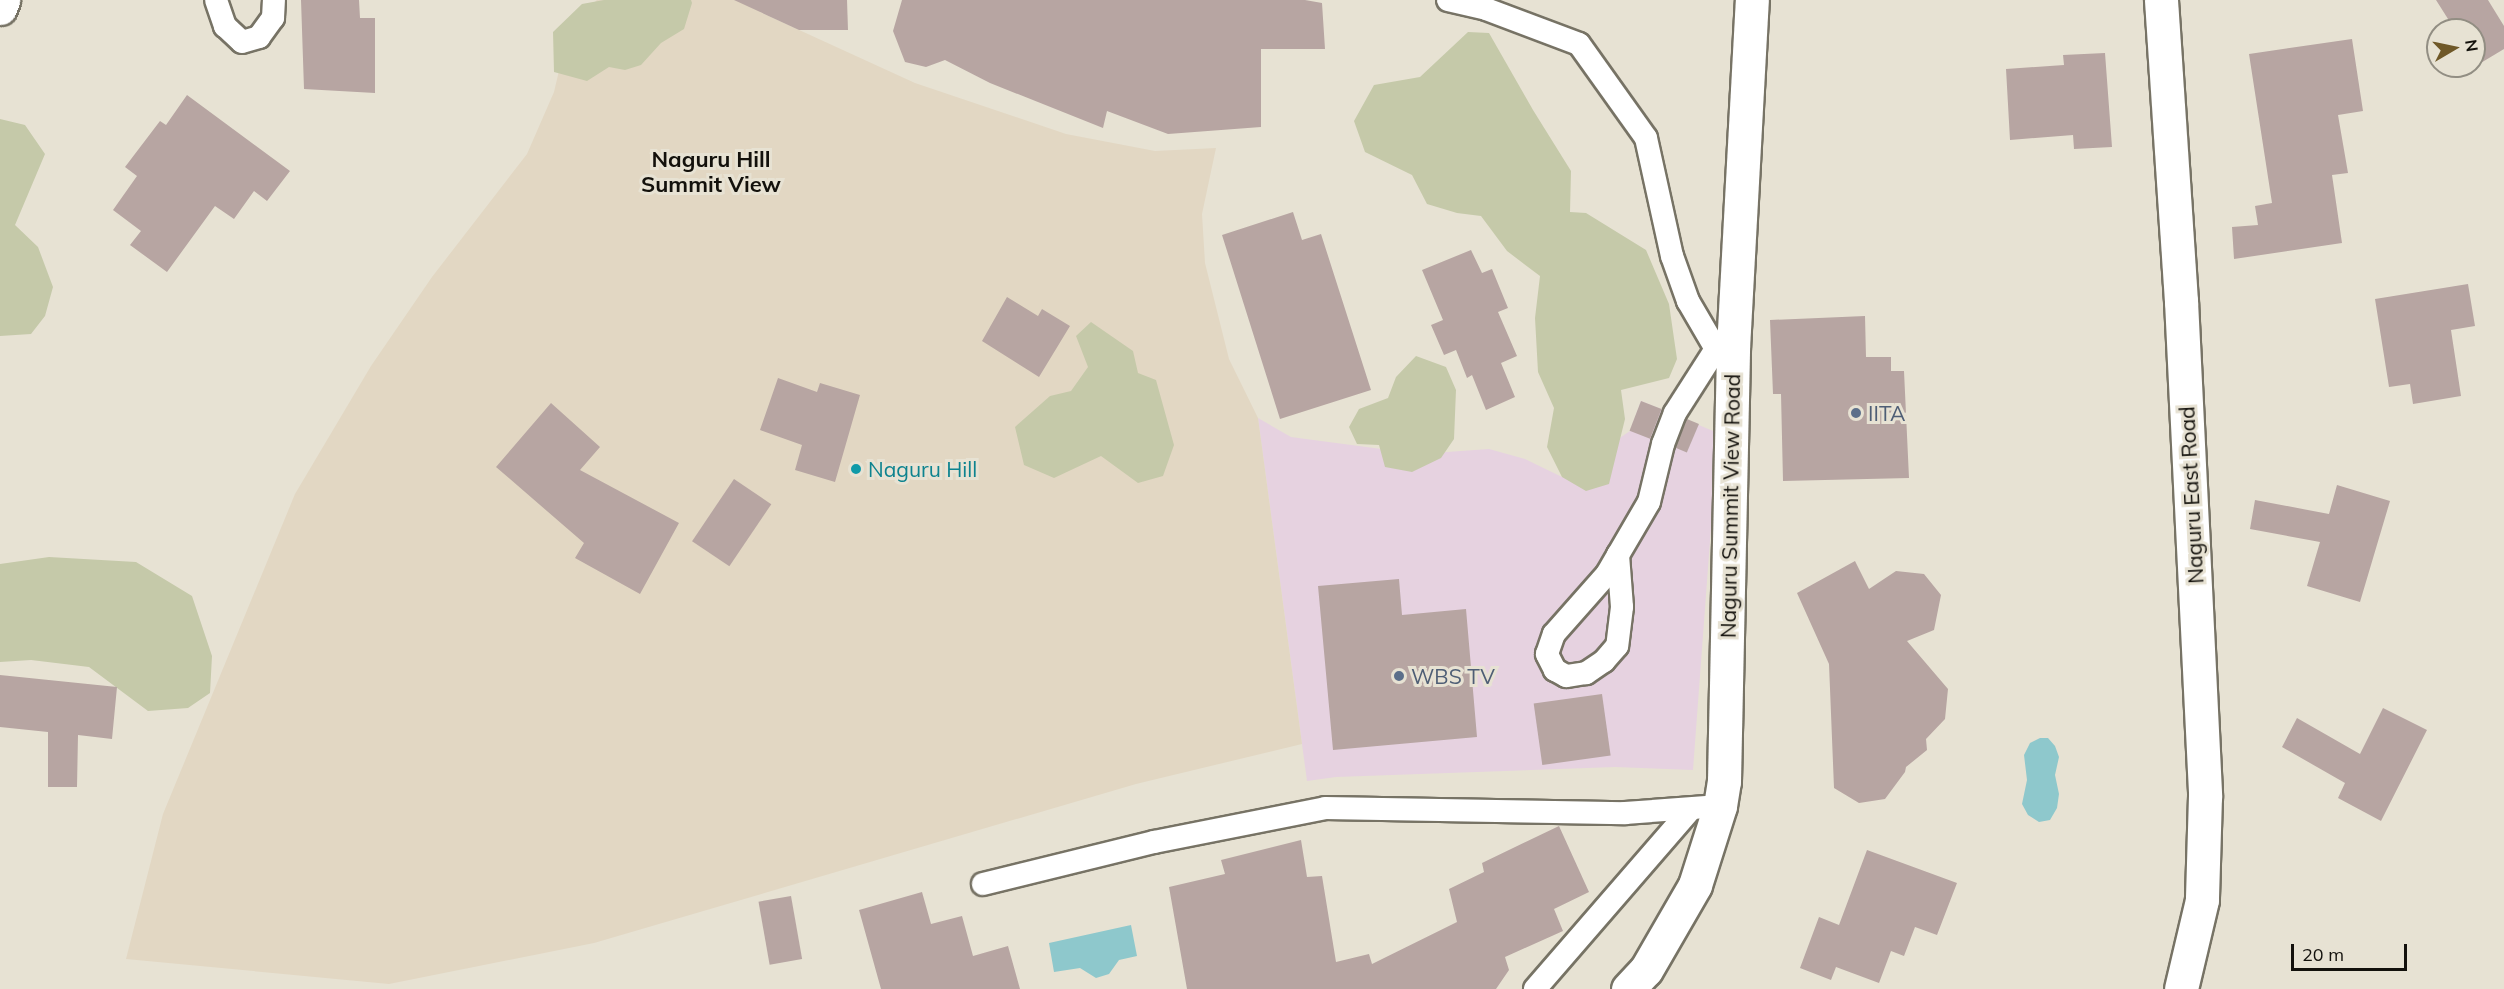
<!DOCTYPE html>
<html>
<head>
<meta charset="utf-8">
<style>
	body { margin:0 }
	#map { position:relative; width:2504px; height:989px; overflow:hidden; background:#e7e2d3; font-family:Mulish,sans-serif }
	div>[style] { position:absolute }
	.commercial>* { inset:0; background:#e6d2e0 }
	.industrial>* { inset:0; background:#e2d7c3 }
	.green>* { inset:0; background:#c5c9a9 }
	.water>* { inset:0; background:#8ec8cc }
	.building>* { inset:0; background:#b7a5a2; transform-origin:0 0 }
	.roads { filter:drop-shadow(2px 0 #777365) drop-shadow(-2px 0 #777365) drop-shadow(0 2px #777365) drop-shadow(0 -2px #777365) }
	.lane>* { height:22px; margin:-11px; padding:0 11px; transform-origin:11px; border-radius:11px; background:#fff }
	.street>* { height:33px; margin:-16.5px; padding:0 16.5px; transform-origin:16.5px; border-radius:16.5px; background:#fff }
	.dots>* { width:16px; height:16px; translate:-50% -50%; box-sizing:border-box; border:3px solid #e7e2d3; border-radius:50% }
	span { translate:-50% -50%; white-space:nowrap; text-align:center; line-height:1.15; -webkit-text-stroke:6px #e7e2d3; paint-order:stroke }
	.service-label { font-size:21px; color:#4e5e75 }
	.left { translate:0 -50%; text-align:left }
	.culture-label { font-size:21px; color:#0d838f }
	.street-label { font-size:21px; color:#13110c }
	.neighbourhood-label { font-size:22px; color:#13110c; font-weight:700 }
	.north { position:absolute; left:2426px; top:18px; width:60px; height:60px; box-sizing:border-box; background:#e7e2d3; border:2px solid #928e83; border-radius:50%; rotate:81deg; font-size:16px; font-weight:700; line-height:24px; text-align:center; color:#13110c }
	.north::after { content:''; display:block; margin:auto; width:21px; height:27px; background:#6f5828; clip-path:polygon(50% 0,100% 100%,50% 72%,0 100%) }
	.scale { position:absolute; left:2291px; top:944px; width:116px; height:27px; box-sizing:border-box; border:3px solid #13110c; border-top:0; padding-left:8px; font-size:18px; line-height:21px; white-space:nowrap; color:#13110c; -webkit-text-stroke:4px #e7e2d3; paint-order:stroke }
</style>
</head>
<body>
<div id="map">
	<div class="commercial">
		<div style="clip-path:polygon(1641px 401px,1718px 433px,1693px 770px,1615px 767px,1336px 777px,1307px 781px,1258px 418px,1291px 437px,1419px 454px,1489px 449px,1525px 459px,1562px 477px,1630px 431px)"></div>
	</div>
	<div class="industrial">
		<div style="clip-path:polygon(597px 0,771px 0,760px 12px,915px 83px,1066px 134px,1155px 151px,1216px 148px,1202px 214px,1205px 263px,1229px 359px,1258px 418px,1302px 744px,1136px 784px,594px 943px,389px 984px,126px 959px,163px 814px,295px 494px,371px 366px,432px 277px,527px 154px,554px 92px,570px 24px)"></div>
	</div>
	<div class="green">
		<div style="clip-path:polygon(604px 0,691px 0,692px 3px,684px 29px,661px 43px,641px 65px,625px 70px,609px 67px,587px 81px,554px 72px,553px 32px,582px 4px)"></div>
		<div style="clip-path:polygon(1468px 32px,1489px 33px,1533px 110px,1571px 171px,1570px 212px,1586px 213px,1646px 250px,1669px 304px,1677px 359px,1669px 378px,1621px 390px,1625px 419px,1609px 484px,1586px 491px,1562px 477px,1547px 447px,1554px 408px,1538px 372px,1535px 318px,1540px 276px,1507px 251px,1481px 216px,1457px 213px,1427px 204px,1412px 175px,1365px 152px,1354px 121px,1374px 85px,1420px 77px)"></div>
		<div style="clip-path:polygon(0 119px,25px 125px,45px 154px,15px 225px,38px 247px,53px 287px,45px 316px,31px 334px,0 336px)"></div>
		<div style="clip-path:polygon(1091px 322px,1133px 351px,1138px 373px,1156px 380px,1174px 445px,1163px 476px,1138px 483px,1101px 456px,1054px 478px,1024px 465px,1015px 427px,1050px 396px,1071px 391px,1088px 367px,1076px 336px)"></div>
		<div style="clip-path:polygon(1416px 356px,1446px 367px,1456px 390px,1454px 439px,1441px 458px,1412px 472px,1385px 467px,1379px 445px,1357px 444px,1349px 427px,1359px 409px,1388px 398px,1396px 377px)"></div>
		<div style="clip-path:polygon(49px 557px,136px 562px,192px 596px,212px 656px,210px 693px,188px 708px,148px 711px,89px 667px,31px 660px,0 662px,0 564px)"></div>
	</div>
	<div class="water">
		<div style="clip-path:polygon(2040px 738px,2048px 738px,2055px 746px,2059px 757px,2055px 775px,2059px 794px,2057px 808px,2050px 820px,2039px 822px,2028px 815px,2022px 804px,2027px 780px,2024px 755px,2030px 743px)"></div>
		<div style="clip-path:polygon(1131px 925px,1137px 956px,1119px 960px,1109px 974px,1096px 978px,1080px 968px,1054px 972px,1049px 943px)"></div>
	</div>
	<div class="building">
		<div style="clip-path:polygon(301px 0,359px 0,360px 18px,375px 18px,375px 93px,304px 89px)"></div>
		<div style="clip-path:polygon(734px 0,847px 0,848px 30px,799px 30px)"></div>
		<div style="clip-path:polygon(902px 0,1305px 0,1322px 3px,1325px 49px,1261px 49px,1261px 127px,1168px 134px,1107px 111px,1103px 128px,990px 83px,945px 60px,926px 67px,905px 62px,893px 31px)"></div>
		<div style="clip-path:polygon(2436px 0,2488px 0,2504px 26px,2504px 49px,2474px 67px,2474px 30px,2455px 30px)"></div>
		<div style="clip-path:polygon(2352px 39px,2363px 111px,2338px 115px,2348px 173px,2332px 175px,2342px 243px,2234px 259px,2232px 227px,2258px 225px,2255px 206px,2272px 203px,2249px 54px)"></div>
		<div style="clip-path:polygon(2105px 53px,2112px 147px,2074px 149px,2073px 135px,2010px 140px,2006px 69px,2064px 65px,2063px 55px)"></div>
		<div style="clip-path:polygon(187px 95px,290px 171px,267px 201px,254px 191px,234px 219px,215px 206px,167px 272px,130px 245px,141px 231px,113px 210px,137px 176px,125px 167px,160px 121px,166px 125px)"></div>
		<div style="clip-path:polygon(1293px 212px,1302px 240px,1321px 234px,1371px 390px,1280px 419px,1222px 235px)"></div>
		<div style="clip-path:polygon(1471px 250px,1482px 273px,1492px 269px,1508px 308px,1498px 312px,1517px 356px,1501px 363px,1515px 397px,1486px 410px,1472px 375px,1467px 378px,1456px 350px,1444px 355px,1431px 325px,1443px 320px,1422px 270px)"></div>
		<div style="clip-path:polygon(2468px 284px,2475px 326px,2451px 330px,2461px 396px,2413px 404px,2410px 384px,2389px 387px,2375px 299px)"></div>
		<div style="clip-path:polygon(1007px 297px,1038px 316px,1042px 309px,1070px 326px,1039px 377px,982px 341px)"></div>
		<div style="clip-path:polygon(1865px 316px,1866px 357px,1891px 357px,1891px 371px,1904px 371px,1909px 478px,1783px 481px,1781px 394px,1773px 394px,1770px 320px)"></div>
		<div style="clip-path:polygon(778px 378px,817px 392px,820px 383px,860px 395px,835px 482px,795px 470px,802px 445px,760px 430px)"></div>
		<div style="left:1641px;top:401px;width:22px;height:32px;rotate:21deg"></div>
		<div style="clip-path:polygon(551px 403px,600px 447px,580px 470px,679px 523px,640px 594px,575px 558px,584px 543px,496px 467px)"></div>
		<div style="left:1687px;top:419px;width:13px;height:31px;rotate:23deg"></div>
		<div style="left:734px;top:479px;width:45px;height:75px;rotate:34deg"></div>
		<div style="clip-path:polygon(2337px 485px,2390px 501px,2360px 602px,2307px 586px,2320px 542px,2250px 529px,2255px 500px,2329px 514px)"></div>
		<div style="clip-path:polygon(1855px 561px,1869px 589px,1896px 571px,1924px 574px,1941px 595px,1934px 630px,1907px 641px,1948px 689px,1945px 719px,1926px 739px,1927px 750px,1906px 767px,1905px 772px,1885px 799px,1859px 803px,1834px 788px,1829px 664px,1797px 593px)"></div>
		<div style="clip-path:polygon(1399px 579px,1402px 615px,1466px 609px,1477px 737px,1333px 750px,1318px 586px)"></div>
		<div style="clip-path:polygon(0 675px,117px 687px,112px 739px,78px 735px,77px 787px,48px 787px,48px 732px,0 727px)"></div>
		<div style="left:1602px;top:694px;width:62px;height:69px;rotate:82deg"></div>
		<div style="clip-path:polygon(2383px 708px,2427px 730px,2381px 821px,2338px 798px,2345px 783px,2282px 747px,2297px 718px,2360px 754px)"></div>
		<div style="clip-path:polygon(1559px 826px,1589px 892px,1554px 909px,1563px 931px,1505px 957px,1509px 970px,1496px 989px,1187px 989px,1169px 887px,1225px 874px,1221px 860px,1301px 840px,1307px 877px,1322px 876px,1336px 962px,1369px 954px,1372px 964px,1457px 922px,1449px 889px,1484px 872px,1482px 863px)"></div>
		<div style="clip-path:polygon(1867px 850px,1957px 883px,1937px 935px,1915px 927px,1904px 956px,1891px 951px,1879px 983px,1836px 967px,1831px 980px,1800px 968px,1819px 917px,1839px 925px)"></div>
		<div style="clip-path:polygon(922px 892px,931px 924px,962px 916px,973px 956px,1008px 946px,1020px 989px,881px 989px,859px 910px)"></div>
		<div style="left:791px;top:896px;width:64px;height:33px;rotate:80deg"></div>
	</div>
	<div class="roads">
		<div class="lane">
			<div style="left:216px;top:0;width:28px;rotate:71deg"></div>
			<div style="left:225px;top:26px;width:23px;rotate:43deg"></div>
			<div style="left:242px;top:42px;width:18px;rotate:-16deg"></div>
			<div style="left:259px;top:37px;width:24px;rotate:-54deg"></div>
			<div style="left:273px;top:18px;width:18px;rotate:-87deg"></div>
			<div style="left:1448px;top:0;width:39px;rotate:13deg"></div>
			<div style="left:1486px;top:9px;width:99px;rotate:20.6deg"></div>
			<div style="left:1579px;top:44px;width:115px;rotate:54.5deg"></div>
			<div style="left:1646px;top:138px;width:121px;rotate:77.6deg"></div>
			<div style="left:1672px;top:256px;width:48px;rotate:70.4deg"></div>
			<div style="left:1688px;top:301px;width:56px;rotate:59.7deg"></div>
			<div style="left:1716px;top:349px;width:15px;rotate:-4deg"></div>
			<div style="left:1618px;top:555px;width:52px;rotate:85.6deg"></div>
			<div style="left:1622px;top:607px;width:39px;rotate:97deg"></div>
			<div style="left:1617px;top:646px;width:20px;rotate:131deg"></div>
			<div style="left:1604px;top:661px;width:22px;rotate:146deg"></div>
			<div style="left:1586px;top:673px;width:20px;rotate:171deg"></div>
			<div style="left:1566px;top:676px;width:13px;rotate:-151deg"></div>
			<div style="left:1555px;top:670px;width:18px;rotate:-117deg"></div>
			<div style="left:1547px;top:654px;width:21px;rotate:-71deg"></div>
			<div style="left:1554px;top:634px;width:80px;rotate:-48.5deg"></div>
			<div style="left:1607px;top:574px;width:22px;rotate:-60deg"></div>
			<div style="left:1618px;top:555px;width:61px;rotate:-59.7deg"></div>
			<div style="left:1649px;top:502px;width:60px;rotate:-76.4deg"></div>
			<div style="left:1663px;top:444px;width:33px;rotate:-69deg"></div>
			<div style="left:1675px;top:413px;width:76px;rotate:-57.4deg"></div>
			<div style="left:983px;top:884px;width:176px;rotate:-13.8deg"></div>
			<div style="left:1154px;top:842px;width:174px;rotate:-11.2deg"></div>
			<div style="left:1325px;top:808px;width:300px;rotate:1deg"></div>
			<div style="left:1625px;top:813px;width:95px;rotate:-4.2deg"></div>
			<div style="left:1535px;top:989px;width:238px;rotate:-49.1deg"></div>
		</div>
		<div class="street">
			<div style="left:2161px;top:0;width:302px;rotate:86.2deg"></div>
			<div style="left:2181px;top:301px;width:496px;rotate:87.2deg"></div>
			<div style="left:2205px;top:796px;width:104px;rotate:91.7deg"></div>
			<div style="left:2202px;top:900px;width:91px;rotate:103.3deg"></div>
			<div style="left:0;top:8px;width:9px;rotate:-69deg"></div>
			<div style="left:1628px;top:989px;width:26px;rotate:-47deg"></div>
			<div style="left:1646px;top:970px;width:98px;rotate:-60deg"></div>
			<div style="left:1695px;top:885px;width:83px;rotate:-72.4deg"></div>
			<div style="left:1720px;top:806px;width:25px;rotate:-81deg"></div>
			<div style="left:1724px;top:781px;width:433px;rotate:-88.8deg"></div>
			<div style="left:1733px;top:348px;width:349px;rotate:-86.9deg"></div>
		</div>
	</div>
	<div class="dots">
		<div style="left:1856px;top:413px;background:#5c6f8a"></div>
		<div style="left:856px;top:469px;background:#0f9aa8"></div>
		<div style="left:1399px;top:676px;background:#5c6f8a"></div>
	</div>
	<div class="service-label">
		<span class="left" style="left:1868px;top:413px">IITA</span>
		<span class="left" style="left:1411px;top:676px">WBS TV</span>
	</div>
	<div class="culture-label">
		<span class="left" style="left:868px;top:469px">Naguru Hill</span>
	</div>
	<div class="street-label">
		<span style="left:2191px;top:495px;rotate:-93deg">Naguru East Road</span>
		<span style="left:1730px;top:506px;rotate:-89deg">Naguru Summit View Road</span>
	</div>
	<div class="neighbourhood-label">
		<span style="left:711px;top:172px">Naguru Hill<br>Summit View</span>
	</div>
	<div class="north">N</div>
	<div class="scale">20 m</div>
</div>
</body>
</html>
